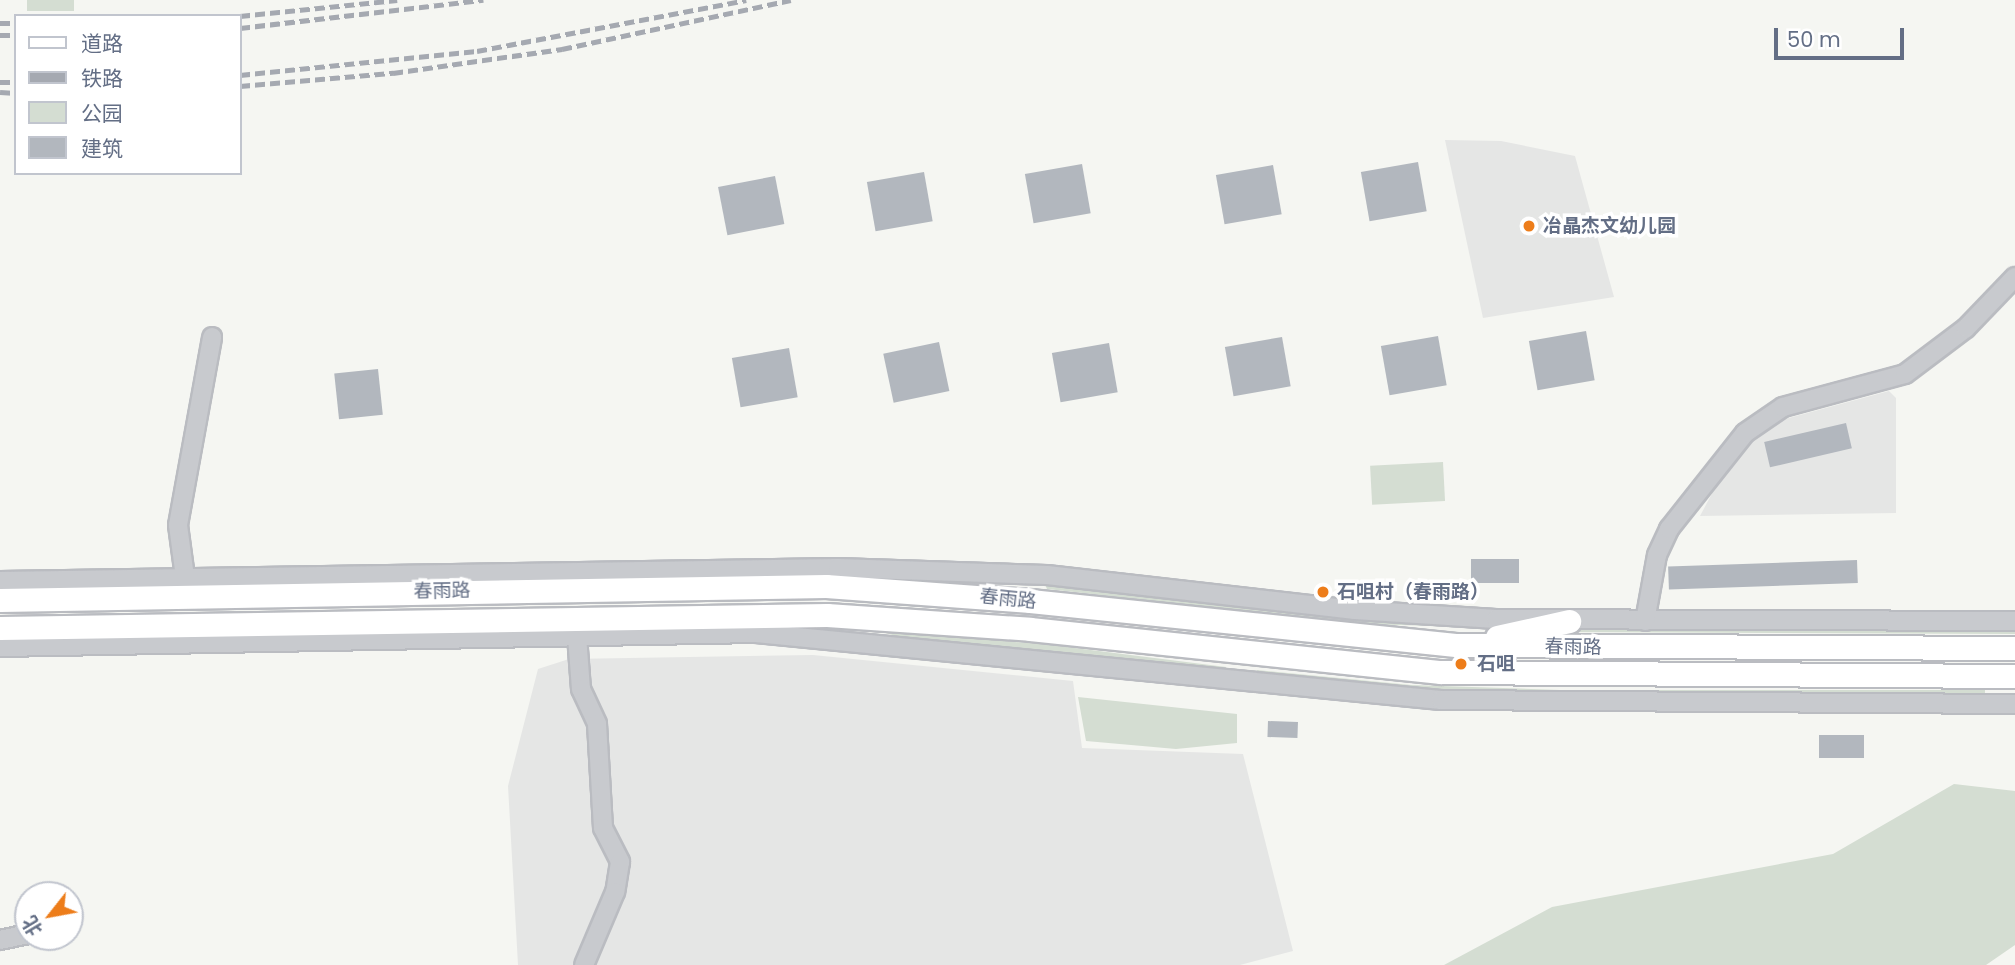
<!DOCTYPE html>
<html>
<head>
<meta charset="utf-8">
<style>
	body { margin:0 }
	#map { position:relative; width:2015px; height:965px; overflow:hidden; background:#f5f6f2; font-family:Poppins,"Noto Sans SC",sans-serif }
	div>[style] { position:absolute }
	.built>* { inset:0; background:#e5e6e5 }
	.green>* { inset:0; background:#d4ddd2; transform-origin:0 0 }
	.building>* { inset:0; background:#b2b7be; transform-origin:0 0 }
	.roads { filter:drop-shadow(2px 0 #babcc1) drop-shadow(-2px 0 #babcc1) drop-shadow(0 2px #babcc1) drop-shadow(0 -2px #babcc1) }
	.minor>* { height:18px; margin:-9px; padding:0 9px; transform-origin:9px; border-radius:9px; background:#c8cace }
	.major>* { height:23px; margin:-11.5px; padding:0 11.5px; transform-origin:11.5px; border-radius:11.5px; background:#fff }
	.rail>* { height:5px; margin-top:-2.5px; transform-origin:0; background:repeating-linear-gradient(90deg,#a5a9b1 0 10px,transparent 0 15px) }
	.dots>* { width:19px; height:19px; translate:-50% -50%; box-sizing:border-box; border:4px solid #fff; border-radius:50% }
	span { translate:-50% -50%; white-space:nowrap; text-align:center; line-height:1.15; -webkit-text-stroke:7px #fff; paint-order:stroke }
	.poi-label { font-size:19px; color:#636e85; font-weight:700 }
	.left { translate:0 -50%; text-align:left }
	.street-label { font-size:19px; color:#636e85 }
	.legend { position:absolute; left:14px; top:14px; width:228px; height:161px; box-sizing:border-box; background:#fff; border:2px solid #c1c5ce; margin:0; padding:9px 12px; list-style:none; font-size:21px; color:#636e85 }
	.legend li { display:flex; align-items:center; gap:14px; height:35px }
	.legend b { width:35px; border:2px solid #c1c5ce }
	.north { position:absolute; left:14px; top:881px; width:70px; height:70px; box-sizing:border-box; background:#fff; border:2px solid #c1c5ce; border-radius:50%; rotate:239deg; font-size:19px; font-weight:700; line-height:28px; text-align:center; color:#636e85 }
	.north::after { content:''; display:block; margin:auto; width:24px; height:32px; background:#ed7d1a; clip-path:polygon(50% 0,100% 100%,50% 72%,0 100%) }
	.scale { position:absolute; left:1774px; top:28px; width:130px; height:32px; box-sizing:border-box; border:4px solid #636e85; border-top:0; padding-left:9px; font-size:21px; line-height:24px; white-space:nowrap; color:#636e85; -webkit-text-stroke:5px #fff; paint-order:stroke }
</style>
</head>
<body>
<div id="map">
	<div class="built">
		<div style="clip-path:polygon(1445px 140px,1501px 141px,1575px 156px,1614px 297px,1483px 318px)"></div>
		<div style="clip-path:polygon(1889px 391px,1896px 398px,1896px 513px,1700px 516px,1725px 469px,1759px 433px,1785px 419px)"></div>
		<div style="clip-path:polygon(813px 655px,1073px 681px,1082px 748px,1243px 754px,1293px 951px,1240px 965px,518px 965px,508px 786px,538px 669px,569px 659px)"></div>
	</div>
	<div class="green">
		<div style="left:27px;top:0;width:47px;height:11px"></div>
		<div style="left:1443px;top:462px;width:39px;height:73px;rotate:87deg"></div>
		<div style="clip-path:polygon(1044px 582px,1477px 623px,1478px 627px,1359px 624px,1047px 589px)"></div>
		<div style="clip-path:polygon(2015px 625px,2015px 634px,1558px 632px,1591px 626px)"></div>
		<div style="clip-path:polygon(875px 630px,1051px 645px,1226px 667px,1225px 674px,910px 640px)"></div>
		<div style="clip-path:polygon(1257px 670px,1411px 685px,1560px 690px,1560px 697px,1256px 677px)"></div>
		<div style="left:1585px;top:690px;width:400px;height:9px"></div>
		<div style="clip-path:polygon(1078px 697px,1237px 714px,1237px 743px,1176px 749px,1086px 741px)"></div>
		<div style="clip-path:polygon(1954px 784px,2015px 791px,2015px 945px,1986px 965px,1444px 965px,1552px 907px,1833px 854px)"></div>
	</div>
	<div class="building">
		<div style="left:1418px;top:162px;width:50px;height:58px;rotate:80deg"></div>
		<div style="left:1082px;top:164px;width:50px;height:58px;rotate:80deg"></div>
		<div style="left:1273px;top:165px;width:50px;height:58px;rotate:80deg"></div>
		<div style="left:924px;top:172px;width:50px;height:58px;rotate:80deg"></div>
		<div style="left:775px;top:176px;width:49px;height:58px;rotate:79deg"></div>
		<div style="left:1586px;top:331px;width:50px;height:58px;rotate:80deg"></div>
		<div style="left:1438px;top:336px;width:50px;height:58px;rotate:80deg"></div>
		<div style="left:1282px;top:337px;width:50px;height:58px;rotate:80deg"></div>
		<div style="left:939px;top:342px;width:50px;height:57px;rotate:78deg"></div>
		<div style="left:1109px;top:343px;width:50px;height:58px;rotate:80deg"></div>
		<div style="left:789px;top:348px;width:50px;height:58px;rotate:80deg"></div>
		<div style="left:378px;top:369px;width:46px;height:44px;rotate:84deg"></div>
		<div style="left:1846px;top:423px;width:26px;height:84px;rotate:77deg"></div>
		<div style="left:1471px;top:559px;width:48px;height:24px"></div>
		<div style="left:1857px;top:560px;width:23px;height:189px;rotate:88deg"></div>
		<div style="left:1268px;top:721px;width:30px;height:16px;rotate:2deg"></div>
		<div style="left:1819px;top:735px;width:45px;height:23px"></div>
	</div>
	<div class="roads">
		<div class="minor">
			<div style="left:185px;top:577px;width:52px;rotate:-97.7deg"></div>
			<div style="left:178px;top:525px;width:191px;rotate:-79.7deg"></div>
			<div style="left:0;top:581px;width:838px;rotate:-0.89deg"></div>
			<div style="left:838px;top:568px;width:209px;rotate:1.9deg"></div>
			<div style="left:1047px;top:575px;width:310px;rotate:6.5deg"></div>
			<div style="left:1355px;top:610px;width:141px;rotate:3.7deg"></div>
			<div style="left:1496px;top:619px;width:519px;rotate:0.22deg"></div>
			<div style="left:1645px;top:621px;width:67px;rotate:-79.7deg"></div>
			<div style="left:1657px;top:555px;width:29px;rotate:-65deg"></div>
			<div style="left:1669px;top:529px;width:122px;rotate:-51.6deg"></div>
			<div style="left:1745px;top:433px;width:46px;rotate:-34.4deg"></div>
			<div style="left:1783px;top:407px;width:126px;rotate:-15.1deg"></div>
			<div style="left:1905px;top:374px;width:76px;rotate:-37deg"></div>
			<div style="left:1966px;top:328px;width:71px;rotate:-46.1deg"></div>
			<div style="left:577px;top:636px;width:53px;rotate:85.7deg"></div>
			<div style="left:581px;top:689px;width:38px;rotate:65deg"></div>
			<div style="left:597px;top:724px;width:104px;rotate:86.7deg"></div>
			<div style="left:603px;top:828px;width:38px;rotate:63deg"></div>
			<div style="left:620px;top:862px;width:30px;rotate:99deg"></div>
			<div style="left:615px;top:892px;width:79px;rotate:113deg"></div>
			<div style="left:0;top:647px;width:756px;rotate:-1.06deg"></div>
			<div style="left:756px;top:633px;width:688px;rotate:5.59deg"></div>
			<div style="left:1441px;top:700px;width:574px;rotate:0.4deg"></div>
			<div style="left:0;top:940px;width:29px;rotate:-12deg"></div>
		</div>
		<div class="major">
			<div style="left:0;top:600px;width:826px;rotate:-0.97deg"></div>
			<div style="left:826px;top:586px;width:205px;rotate:4.2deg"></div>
			<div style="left:1030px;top:601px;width:430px;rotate:5.9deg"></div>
			<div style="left:1458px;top:645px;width:557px;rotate:0.31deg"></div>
			<div style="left:0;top:628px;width:827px;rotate:-0.9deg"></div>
			<div style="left:827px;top:615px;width:203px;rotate:3.9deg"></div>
			<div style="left:1030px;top:629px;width:413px;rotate:6deg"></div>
			<div style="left:1441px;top:672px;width:574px;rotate:0.4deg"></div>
			<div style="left:1497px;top:637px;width:74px;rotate:-12.5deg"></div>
		</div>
	</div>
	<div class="rail">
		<div style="left:240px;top:16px;width:158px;rotate:-5.8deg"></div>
		<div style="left:0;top:23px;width:16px"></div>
		<div style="left:240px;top:28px;width:245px;rotate:-6.6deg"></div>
		<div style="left:0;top:35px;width:16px"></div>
		<div style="left:240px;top:75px;width:238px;rotate:-5.8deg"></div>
		<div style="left:477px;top:51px;width:274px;rotate:-10.7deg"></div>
		<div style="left:0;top:82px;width:16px"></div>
		<div style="left:240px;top:86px;width:154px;rotate:-4.9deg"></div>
		<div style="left:393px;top:73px;width:171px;rotate:-8.1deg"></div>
		<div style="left:562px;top:49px;width:234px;rotate:-12.1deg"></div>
		<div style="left:0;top:92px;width:16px;rotate:4deg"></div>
	</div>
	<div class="dots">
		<div style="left:1529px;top:226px;background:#ed7d1a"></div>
		<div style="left:1323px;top:592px;background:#ed7d1a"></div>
		<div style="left:1461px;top:664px;background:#ed7d1a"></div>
	</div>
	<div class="poi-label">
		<span class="left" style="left:1543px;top:226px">冶晶杰文幼儿园</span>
		<span class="left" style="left:1337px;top:592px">石咀村（春雨路）</span>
		<span class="left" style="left:1477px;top:664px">石咀</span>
	</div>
	<div class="street-label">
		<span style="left:442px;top:591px;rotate:-1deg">春雨路</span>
		<span style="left:1008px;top:599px;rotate:6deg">春雨路</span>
		<span style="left:1573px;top:647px;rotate:1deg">春雨路</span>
	</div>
	<ul class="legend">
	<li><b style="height:9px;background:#fff"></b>道路</li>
	<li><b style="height:9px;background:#a5a9b1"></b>铁路</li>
	<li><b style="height:19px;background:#d4ddd2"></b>公园</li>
	<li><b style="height:19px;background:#b2b7be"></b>建筑</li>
	</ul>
	<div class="north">北</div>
	<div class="scale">50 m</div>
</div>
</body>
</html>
